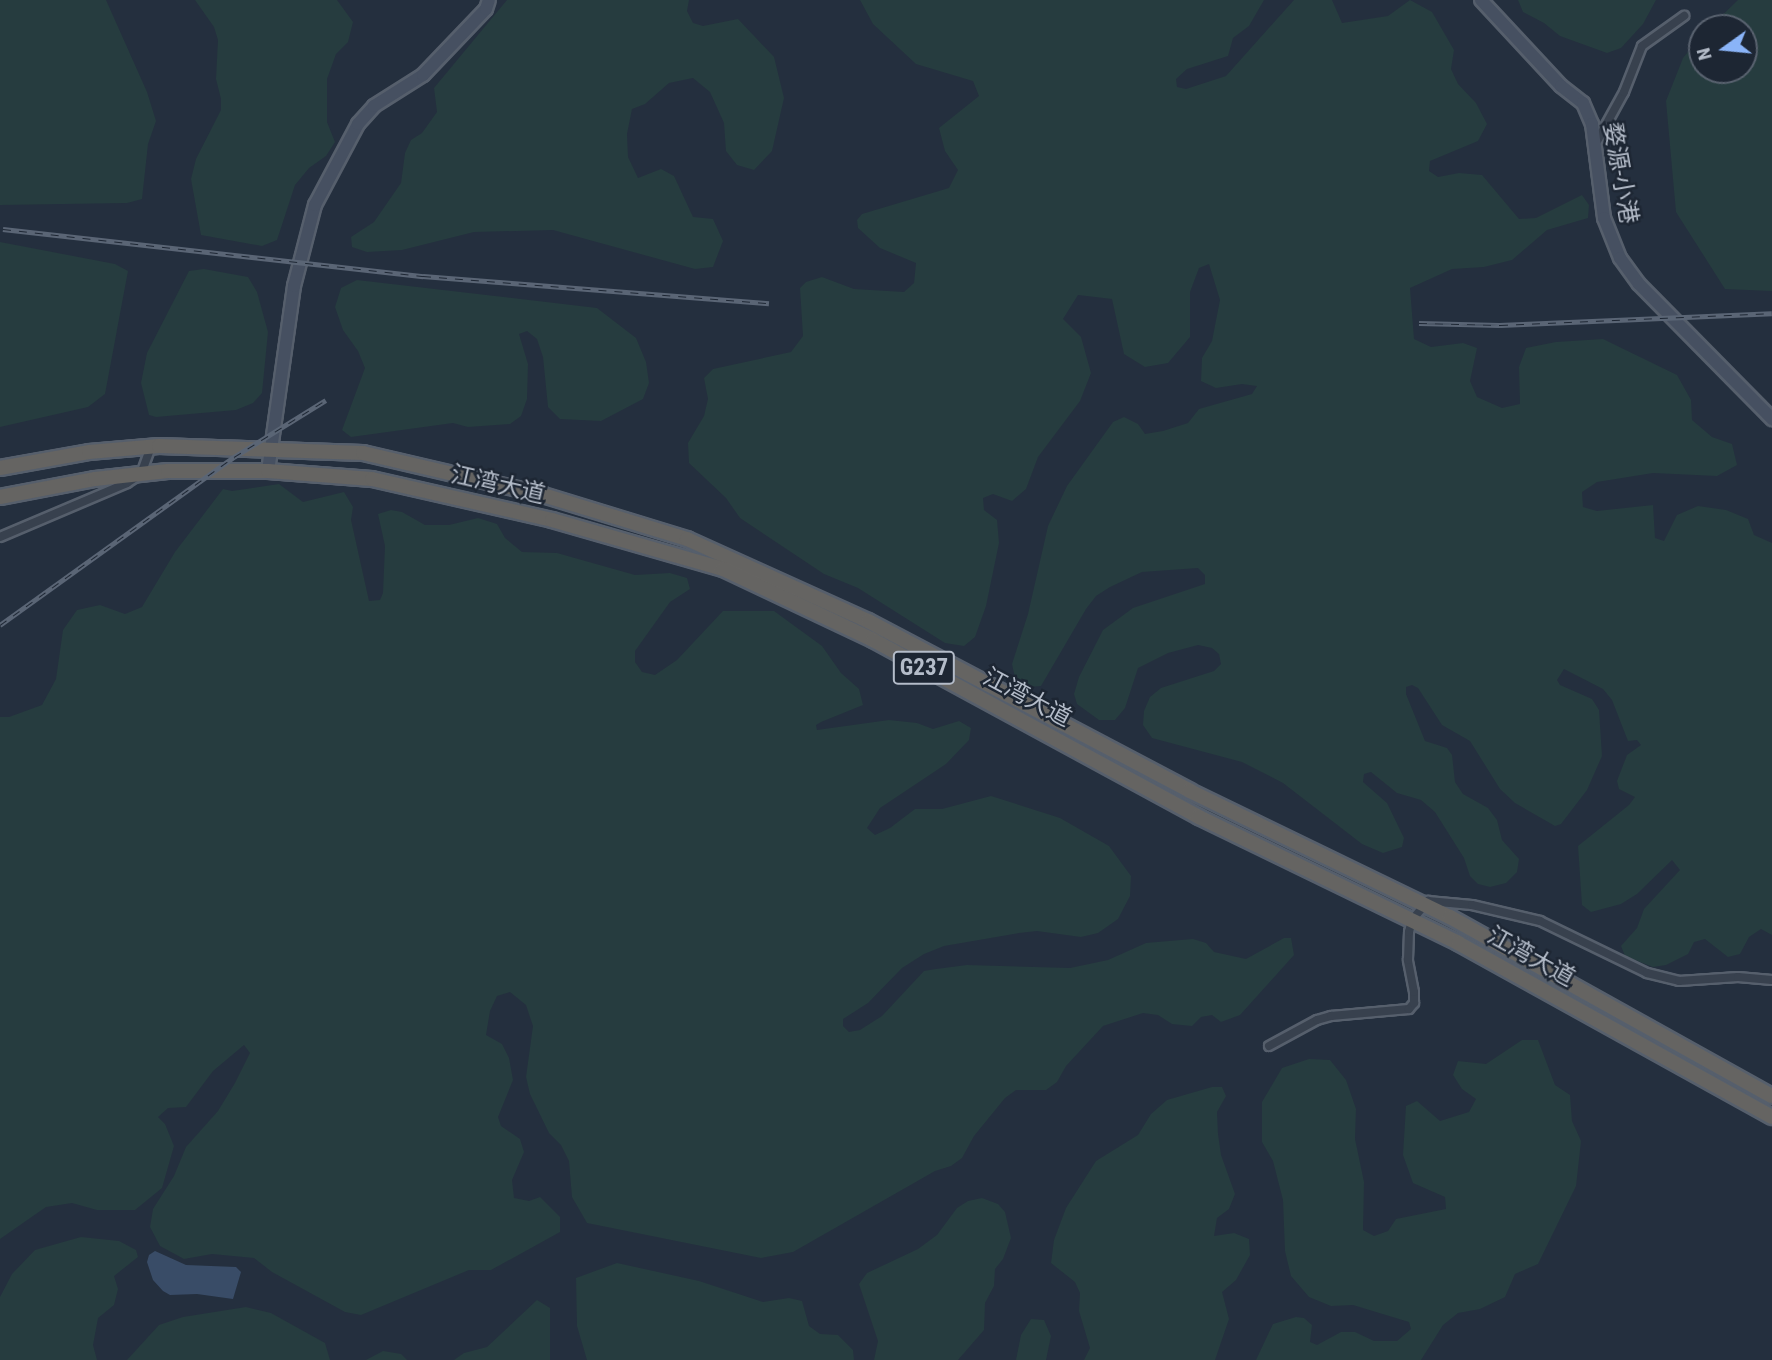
<!DOCTYPE html>
<html>
<head>
<meta charset="utf-8">
<style>
	body { margin:0 }
	#map { position:relative; width:1772px; height:1360px; overflow:hidden; background:#242f3e; font-family:"Roboto Condensed","Noto Sans SC",sans-serif }
	div>[style] { position:absolute }
	.green>* { inset:0; background:#263c3f }
	.water>* { inset:0; background:#394c67 }
	.roads { filter:drop-shadow(2px 0 #565f6c) drop-shadow(-2px 0 #565f6c) drop-shadow(0 2px #565f6c) drop-shadow(0 -2px #565f6c) }
	.minor>* { height:8px; margin:-4px; padding:0 4px; transform-origin:4px; border-radius:4px; background:#38414e }
	.secondary>* { height:12px; margin:-6px; padding:0 6px; transform-origin:6px; border-radius:6px; background:#465061 }
	.trunk>* { height:14px; margin:-7px; padding:0 7px; transform-origin:7px; border-radius:7px; background:#656462 }
	.rail>* { height:5px; margin-top:-2.5px; transform-origin:0; background:repeating-linear-gradient(90deg,#1d2633 0 8px,#5a6575 0 16px); box-sizing:border-box; border-block:2px solid #5a6575 }
	span { translate:-50% -50%; white-space:nowrap; text-align:center; line-height:1.15; -webkit-text-stroke:5px #1d2633; paint-order:stroke }
	.shield-label span { padding:2px 5px; background:#1d2633; border:2px solid; border-radius:5px; -webkit-text-stroke-width:0 }
	.shield-label { font-size:23px; color:#b4bcc9; font-weight:700 }
	.street-label { font-size:24px; color:#b4bcc9 }
	.north { position:absolute; left:1688px; top:14px; width:70px; height:70px; box-sizing:border-box; background:#1d2633; border:2px solid #59626f; border-radius:50%; rotate:255deg; font-size:19px; font-weight:700; line-height:28px; text-align:center; color:#b4bcc9 }
	.north::after { content:''; display:block; margin:auto; width:24px; height:32px; background:#8ab4f8; clip-path:polygon(50% 0,100% 100%,50% 72%,0 100%) }
</style>
</head>
<body>
<div id="map">
	<div class="green">
		<div style="clip-path:polygon(0 0,106px 0,147px 92px,156px 121px,148px 144px,142px 199px,127px 203px,0 205px)"></div>
		<div style="clip-path:polygon(195px 0,337px 0,353px 22px,348px 42px,336px 54px,327px 79px,327px 122px,335px 142px,326px 156px,309px 168px,295px 185px,277px 240px,262px 246px,201px 235px,191px 179px,196px 159px,221px 110px,221px 99px,216px 79px,218px 40px,214px 27px)"></div>
		<div style="clip-path:polygon(507px 0,689px 0,687px 11px,693px 23px,703px 26px,738px 19px,774px 57px,784px 98px,772px 151px,754px 170px,737px 165px,726px 151px,724px 123px,710px 92px,693px 78px,669px 83px,645px 104px,632px 109px,627px 134px,628px 157px,638px 178px,661px 169px,674px 176px,693px 217px,713px 219px,723px 241px,713px 267px,695px 269px,553px 230px,474px 232px,402px 250px,367px 252px,352px 247px,351px 237px,374px 222px,401px 183px,405px 153px,411px 140px,422px 133px,437px 112px,434px 88px)"></div>
		<div style="clip-path:polygon(860px 0,1264px 0,1249px 26px,1233px 38px,1228px 56px,1187px 69px,1176px 79px,1177px 87px,1186px 89px,1226px 76px,1294px 0,1332px 0,1342px 23px,1388px 16px,1410px 0,1432px 12px,1454px 50px,1451px 69px,1458px 84px,1476px 103px,1487px 124px,1478px 141px,1430px 161px,1429px 171px,1438px 177px,1459px 173px,1482px 175px,1519px 219px,1536px 218px,1582px 195px,1589px 205px,1588px 218px,1547px 230px,1512px 260px,1484px 267px,1452px 269px,1410px 288px,1414px 339px,1431px 347px,1463px 343px,1477px 348px,1470px 381px,1477px 397px,1502px 408px,1520px 404px,1519px 367px,1526px 348px,1556px 342px,1603px 339px,1677px 375px,1691px 400px,1692px 420px,1712px 437px,1732px 444px,1737px 465px,1717px 476px,1653px 473px,1597px 482px,1582px 492px,1583px 507px,1597px 511px,1653px 505px,1655px 538px,1664px 541px,1677px 515px,1698px 506px,1726px 510px,1748px 519px,1754px 535px,1772px 543px,1772px 935px,1761px 929px,1749px 937px,1740px 954px,1728px 957px,1705px 939px,1694px 942px,1688px 954px,1666px 965px,1653px 967px,1625px 956px,1621px 946px,1637px 928px,1644px 909px,1680px 870px,1672px 860px,1637px 894px,1621px 904px,1591px 912px,1582px 905px,1578px 846px,1629px 805px,1635px 797px,1619px 789px,1617px 781px,1627px 755px,1641px 745px,1637px 740px,1628px 741px,1612px 700px,1603px 689px,1564px 669px,1557px 680px,1560px 685px,1592px 699px,1599px 710px,1602px 756px,1587px 790px,1561px 824px,1555px 826px,1515px 803px,1500px 789px,1470px 741px,1442px 725px,1418px 688px,1412px 685px,1406px 687px,1406px 694px,1425px 741px,1447px 748px,1452px 755px,1455px 782px,1463px 794px,1488px 808px,1497px 820px,1502px 840px,1519px 859px,1517px 872px,1506px 883px,1490px 887px,1478px 884px,1470px 876px,1464px 858px,1435px 812px,1421px 800px,1397px 793px,1371px 772px,1364px 774px,1363px 782px,1387px 803px,1404px 838px,1402px 847px,1383px 853px,1362px 844px,1283px 783px,1242px 762px,1152px 738px,1143px 725px,1144px 711px,1150px 697px,1161px 688px,1214px 671px,1221px 664px,1219px 654px,1212px 648px,1198px 645px,1168px 653px,1138px 668px,1125px 708px,1115px 720px,1099px 720px,1077px 704px,1074px 694px,1079px 677px,1103px 630px,1133px 608px,1205px 584px,1205px 575px,1198px 568px,1142px 572px,1110px 587px,1096px 596px,1086px 609px,1041px 686px,1028px 687px,1015px 678px,1012px 664px,1028px 614px,1048px 526px,1067px 486px,1113px 422px,1124px 417px,1138px 424px,1145px 434px,1163px 431px,1188px 423px,1199px 409px,1252px 394px,1257px 386px,1242px 384px,1216px 388px,1201px 381px,1202px 358px,1212px 341px,1220px 300px,1209px 264px,1199px 268px,1190px 292px,1190px 337px,1168px 363px,1145px 367px,1124px 354px,1112px 299px,1078px 295px,1063px 319px,1081px 337px,1091px 373px,1080px 401px,1038px 457px,1026px 489px,1012px 501px,993px 494px,983px 498px,984px 510px,997px 520px,999px 543px,986px 606px,975px 637px,964px 646px,945px 643px,858px 588px,824px 574px,740px 518px,726px 498px,689px 463px,688px 443px,704px 416px,708px 399px,704px 378px,713px 369px,791px 352px,803px 336px,800px 288px,806px 282px,822px 277px,854px 289px,904px 292px,914px 283px,916px 263px,880px 248px,858px 228px,857px 220px,862px 214px,949px 188px,958px 170px,945px 151px,939px 128px,979px 96px,973px 81px,916px 64px,873px 24px)"></div>
		<div style="clip-path:polygon(1518px 0,1656px 0,1643px 24px,1621px 48px,1607px 53px,1560px 36px,1544px 23px,1523px 12px)"></div>
		<div style="clip-path:polygon(1738px 0,1772px 0,1772px 291px,1725px 289px,1676px 212px,1666px 101px,1683px 58px,1702px 35px,1702px 70px,1744px 70px,1744px 28px,1709px 28px)"></div>
		<div style="clip-path:polygon(0 242px,115px 264px,128px 271px,105px 394px,88px 407px,0 427px)"></div>
		<div style="clip-path:polygon(204px 269px,248px 277px,257px 292px,268px 332px,262px 393px,253px 403px,236px 410px,156px 417px,149px 415px,141px 383px,147px 353px,189px 271px)"></div>
		<div style="clip-path:polygon(357px 280px,597px 308px,636px 338px,646px 362px,649px 383px,643px 399px,601px 421px,560px 419px,548px 407px,543px 357px,537px 339px,527px 331px,519px 334px,528px 364px,527px 399px,521px 416px,510px 424px,468px 427px,453px 423px,351px 437px,342px 430px,365px 368px,358px 351px,343px 330px,335px 307px,341px 288px)"></div>
		<div style="clip-path:polygon(279px 484px,303px 502px,344px 492px,353px 507px,351px 520px,369px 601px,380px 600px,383px 593px,385px 546px,378px 514px,391px 510px,402px 512px,425px 525px,449px 525px,478px 518px,497px 524px,505px 538px,522px 552px,557px 553px,635px 575px,670px 573px,687px 578px,690px 589px,670px 602px,635px 651px,635px 662px,642px 672px,655px 675px,677px 660px,723px 611px,774px 611px,822px 646px,841px 673px,859px 689px,863px 705px,821px 722px,816px 725px,817px 730px,889px 720px,917px 723px,933px 729px,959px 721px,971px 728px,969px 740px,946px 764px,880px 808px,867px 828px,875px 835px,890px 828px,915px 809px,942px 809px,991px 796px,1060px 818px,1109px 846px,1131px 876px,1130px 896px,1118px 919px,1098px 933px,1081px 937px,1037px 931px,1019px 933px,944px 946px,924px 954px,902px 968px,868px 1003px,843px 1019px,843px 1026px,849px 1032px,860px 1030px,882px 1016px,924px 971px,936px 969px,967px 965px,1070px 968px,1108px 960px,1146px 943px,1193px 939px,1206px 943px,1214px 952px,1246px 959px,1284px 938px,1291px 938px,1294px 955px,1240px 1015px,1221px 1022px,1212px 1015px,1201px 1017px,1192px 1026px,1172px 1024px,1158px 1015px,1143px 1013px,1103px 1026px,1066px 1066px,1057px 1082px,1046px 1090px,1016px 1090px,1005px 1098px,974px 1136px,962px 1158px,951px 1166px,935px 1171px,793px 1252px,761px 1258px,587px 1223px,572px 1197px,569px 1161px,561px 1145px,549px 1133px,530px 1094px,526px 1077px,533px 1026px,526px 1005px,510px 992px,497px 996px,490px 1011px,486px 1035px,502px 1044px,509px 1058px,513px 1080px,498px 1117px,501px 1126px,520px 1139px,524px 1152px,512px 1180px,514px 1198px,529px 1201px,540px 1197px,560px 1217px,560px 1232px,491px 1270px,469px 1270px,361px 1315px,345px 1312px,272px 1272px,254px 1258px,212px 1254px,184px 1259px,160px 1246px,150px 1227px,153px 1209px,174px 1176px,186px 1147px,218px 1111px,235px 1083px,250px 1053px,244px 1045px,213px 1071px,186px 1107px,168px 1108px,158px 1117px,165px 1124px,174px 1146px,162px 1188px,135px 1210px,97px 1210px,72px 1203px,46px 1207px,0 1239px,0 717px,9px 717px,42px 705px,56px 679px,63px 630px,77px 610px,100px 605px,125px 614px,142px 607px,175px 552px,223px 489px,232px 491px)"></div>
		<div style="clip-path:polygon(1522px 1040px,1538px 1040px,1555px 1085px,1570px 1095px,1572px 1121px,1581px 1141px,1576px 1186px,1538px 1264px,1515px 1274px,1505px 1297px,1480px 1309px,1458px 1313px,1443px 1325px,1421px 1360px,1256px 1360px,1273px 1324px,1296px 1317px,1304px 1318px,1312px 1325px,1310px 1342px,1317px 1345px,1341px 1332px,1355px 1332px,1374px 1341px,1397px 1341px,1411px 1329px,1409px 1322px,1353px 1305px,1331px 1306px,1309px 1297px,1291px 1276px,1285px 1251px,1283px 1200px,1273px 1161px,1262px 1142px,1262px 1102px,1282px 1068px,1309px 1059px,1330px 1060px,1346px 1080px,1356px 1109px,1355px 1139px,1364px 1182px,1363px 1230px,1374px 1236px,1388px 1231px,1396px 1219px,1446px 1209px,1445px 1197px,1413px 1183px,1403px 1155px,1406px 1106px,1417px 1101px,1440px 1121px,1469px 1112px,1476px 1099px,1462px 1089px,1453px 1075px,1458px 1061px,1486px 1064px)"></div>
		<div style="clip-path:polygon(1212px 1087px,1222px 1087px,1226px 1096px,1217px 1112px,1218px 1134px,1221px 1155px,1235px 1194px,1229px 1209px,1217px 1218px,1214px 1236px,1234px 1233px,1249px 1239px,1250px 1255px,1236px 1280px,1222px 1292px,1229px 1319px,1215px 1360px,1084px 1360px,1090px 1348px,1079px 1311px,1080px 1293px,1075px 1282px,1051px 1263px,1054px 1240px,1066px 1208px,1096px 1161px,1138px 1135px,1151px 1114px,1167px 1100px)"></div>
		<div style="clip-path:polygon(982px 1198px,998px 1204px,1005px 1212px,1011px 1238px,1003px 1259px,995px 1269px,994px 1286px,985px 1303px,984px 1330px,958px 1360px,874px 1360px,878px 1341px,859px 1284px,867px 1273px,918px 1249px,937px 1235px,957px 1208px,968px 1201px)"></div>
		<div style="clip-path:polygon(81px 1237px,119px 1241px,136px 1250px,138px 1257px,114px 1276px,118px 1289px,114px 1305px,98px 1318px,93px 1345px,97px 1360px,0 1360px,0 1297px,12px 1274px,35px 1250px)"></div>
		<div style="clip-path:polygon(617px 1263px,699px 1281px,763px 1302px,789px 1298px,802px 1301px,809px 1326px,820px 1334px,838px 1335px,853px 1350px,854px 1360px,587px 1360px,577px 1326px,576px 1278px)"></div>
		<div style="clip-path:polygon(537px 1300px,550px 1308px,550px 1360px,454px 1360px,464px 1353px,487px 1347px)"></div>
		<div style="clip-path:polygon(246px 1307px,271px 1313px,325px 1343px,330px 1360px,127px 1360px,159px 1325px,183px 1317px)"></div>
		<div style="clip-path:polygon(1031px 1319px,1044px 1320px,1051px 1336px,1046px 1360px,1016px 1360px,1021px 1335px)"></div>
		<div style="clip-path:polygon(383px 1351px,401px 1354px,407px 1360px,366px 1360px)"></div>
	</div>
	<div class="water">
		<div style="clip-path:polygon(155px 1251px,186px 1265px,236px 1267px,241px 1272px,233px 1299px,197px 1294px,170px 1295px,163px 1291px,153px 1280px,147px 1262px,149px 1255px)"></div>
	</div>
	<div class="roads">
		<div class="minor">
			<div style="left:1596px;top:143px;width:58px;rotate:-61.2deg"></div>
			<div style="left:1624px;top:92px;width:49px;rotate:-68.6deg"></div>
			<div style="left:1642px;top:46px;width:52px;rotate:-35.5deg"></div>
			<div style="left:0;top:537px;width:138px;rotate:-23deg"></div>
			<div style="left:127px;top:483px;width:17px;rotate:-33deg"></div>
			<div style="left:141px;top:474px;width:30px;rotate:-70deg"></div>
			<div style="left:1269px;top:1046px;width:55px;rotate:-28.4deg"></div>
			<div style="left:1317px;top:1020px;width:15px;rotate:-16deg"></div>
			<div style="left:1331px;top:1016px;width:78px;rotate:-5.1deg"></div>
			<div style="left:1409px;top:1009px;width:8px;rotate:-50deg"></div>
			<div style="left:1414px;top:1003px;width:11px;rotate:-90deg"></div>
			<div style="left:1414px;top:992px;width:33px;rotate:-101deg"></div>
			<div style="left:1408px;top:960px;width:28px;rotate:-88deg"></div>
			<div style="left:1409px;top:932px;width:12px;rotate:-76deg"></div>
			<div style="left:1412px;top:920px;width:25px;rotate:-50deg"></div>
			<div style="left:1428px;top:901px;width:44px;rotate:5.2deg"></div>
			<div style="left:1472px;top:905px;width:70px;rotate:13.2deg"></div>
			<div style="left:1540px;top:921px;width:119px;rotate:25.9deg"></div>
			<div style="left:1647px;top:973px;width:33px;rotate:14deg"></div>
			<div style="left:1679px;top:981px;width:59px;rotate:-3.9deg"></div>
			<div style="left:1738px;top:977px;width:34px;rotate:5deg"></div>
		</div>
		<div class="secondary">
			<div style="left:1481px;top:0;width:117px;rotate:47.1deg"></div>
			<div style="left:1561px;top:86px;width:28px;rotate:38deg"></div>
			<div style="left:1583px;top:103px;width:23px;rotate:67deg"></div>
			<div style="left:1592px;top:124px;width:95px;rotate:82.7deg"></div>
			<div style="left:1604px;top:218px;width:43px;rotate:68.2deg"></div>
			<div style="left:1620px;top:258px;width:32px;rotate:54deg"></div>
			<div style="left:1639px;top:284px;width:190px;rotate:45.4deg"></div>
			<div style="left:268px;top:471px;width:187px;rotate:-82deg"></div>
			<div style="left:294px;top:286px;width:84px;rotate:-75.5deg"></div>
			<div style="left:315px;top:205px;width:92px;rotate:-62deg"></div>
			<div style="left:358px;top:124px;width:24px;rotate:-48deg"></div>
			<div style="left:374px;top:106px;width:58px;rotate:-32.3deg"></div>
			<div style="left:423px;top:75px;width:91px;rotate:-46.3deg"></div>
			<div style="left:486px;top:9px;width:9px;rotate:-72deg"></div>
		</div>
		<div class="trunk">
			<div style="left:0;top:468px;width:90px;rotate:-10.2deg"></div>
			<div style="left:89px;top:452px;width:70px;rotate:-4.9deg"></div>
			<div style="left:159px;top:446px;width:204px;rotate:2deg"></div>
			<div style="left:363px;top:453px;width:185px;rotate:13.1deg"></div>
			<div style="left:543px;top:495px;width:151px;rotate:17deg"></div>
			<div style="left:687px;top:539px;width:199px;rotate:24.4deg"></div>
			<div style="left:868px;top:621px;width:364px;rotate:27.8deg"></div>
			<div style="left:1190px;top:791px;width:289px;rotate:25.9deg"></div>
			<div style="left:1450px;top:917px;width:368px;rotate:29.1deg"></div>
			<div style="left:0;top:497px;width:97px;rotate:-10.7deg"></div>
			<div style="left:95px;top:479px;width:73px;rotate:-6.3deg"></div>
			<div style="left:168px;top:471px;width:100px"></div>
			<div style="left:268px;top:471px;width:104px;rotate:4.4deg"></div>
			<div style="left:372px;top:479px;width:185px;rotate:12.8deg"></div>
			<div style="left:552px;top:520px;width:178px;rotate:16deg"></div>
			<div style="left:723px;top:569px;width:166px;rotate:25.3deg"></div>
			<div style="left:873px;top:640px;width:371px;rotate:28.5deg"></div>
			<div style="left:1199px;top:817px;width:288px;rotate:25.9deg"></div>
			<div style="left:1458px;top:943px;width:359px;rotate:29deg"></div>
		</div>
	</div>
	<div class="rail">
		<div style="left:3px;top:229px;width:423px;rotate:6.4deg"></div>
		<div style="left:423px;top:276px;width:347px;rotate:4.5deg"></div>
		<div style="left:1419px;top:323px;width:81px;rotate:1.4deg"></div>
		<div style="left:1500px;top:325px;width:272px;rotate:-2.5deg"></div>
		<div style="left:0;top:625px;width:288px;rotate:-35.7deg"></div>
		<div style="left:234px;top:457px;width:108px;rotate:-31.8deg"></div>
	</div>
	<div class="shield-label">
		<span style="left:924px;top:668px">G237</span>
	</div>
	<div class="street-label">
		<span style="left:1620px;top:173px;rotate:80deg">婺源-小港</span>
		<span style="left:498px;top:485px;rotate:13deg">江湾大道</span>
		<span style="left:1027px;top:698px;rotate:28deg">江湾大道</span>
		<span style="left:1531px;top:957px;rotate:29deg">江湾大道</span>
	</div>
	<div class="north">N</div>
</div>
</body>
</html>
